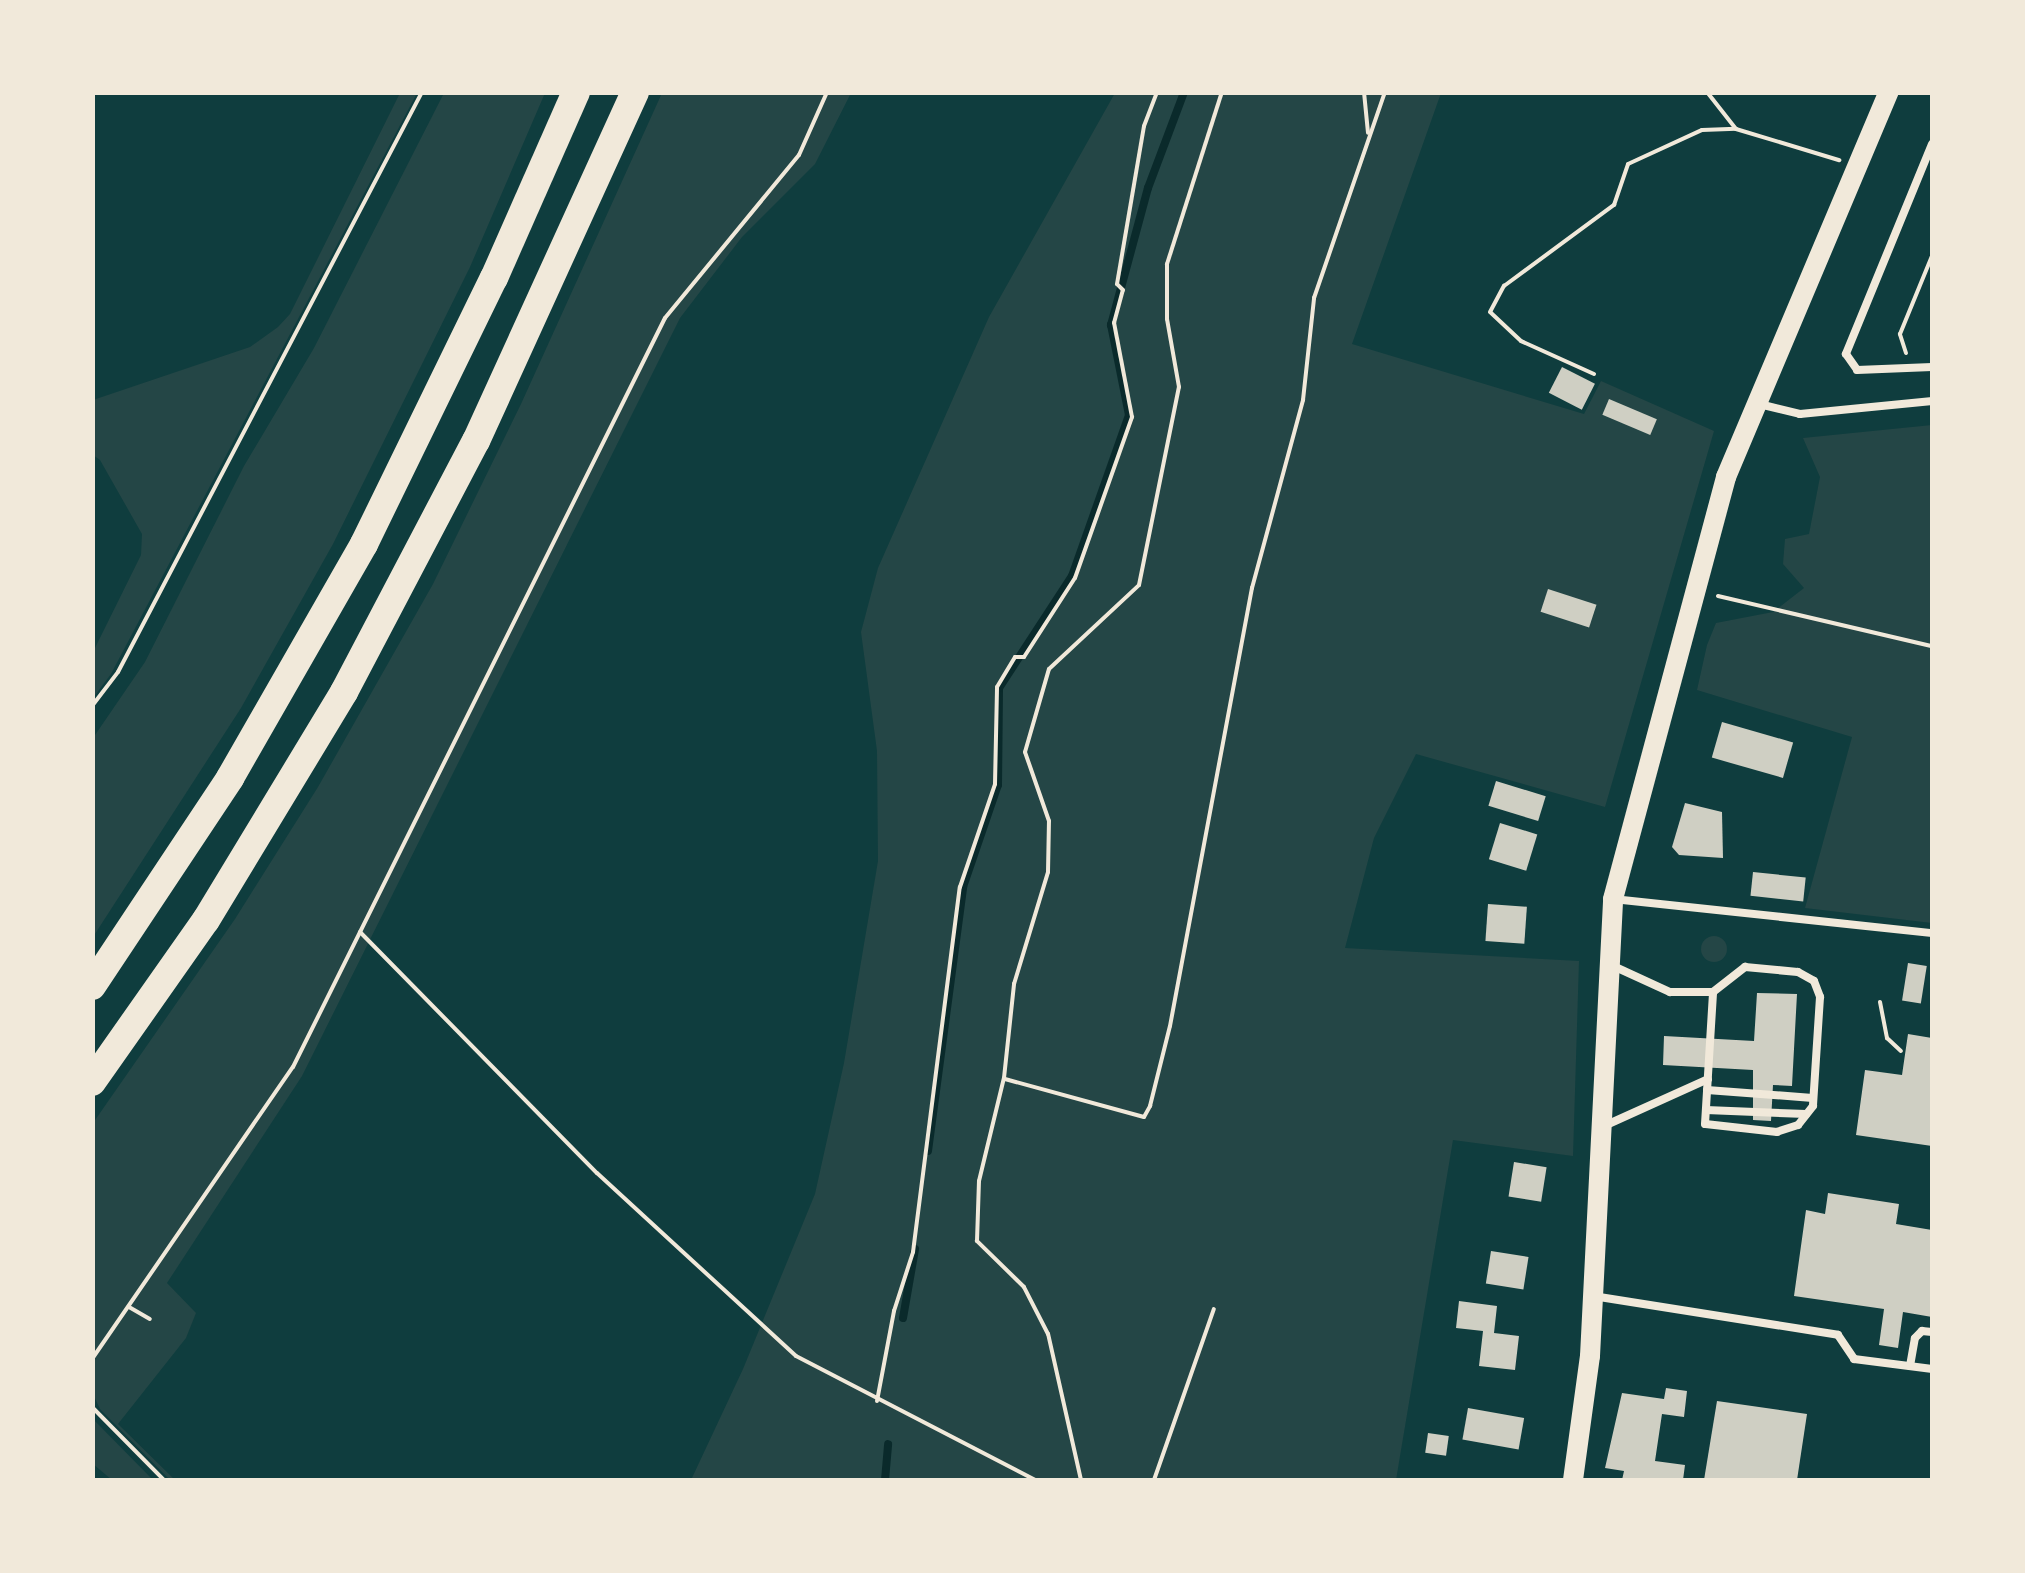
<!DOCTYPE html>
<html>
<head>
<meta charset="utf-8">
<style>
	body { margin:0 }
	#map { position:relative; width:2025px; height:1573px; overflow:hidden; background:#0f3d3e; font-family:"Alegreya Sans",sans-serif }
	div>[style] { position:absolute }
	.green>* { inset:0; background:#244646 }
	.round { border-radius:50% }
	.stream>* { height:8px; margin:-4px; padding:0 4px; transform-origin:4px; border-radius:4px; background:#0a2a2b }
	.building>* { inset:0; background:#cfcfc3; transform-origin:0 0 }
	.path>* { height:4px; margin:-2px; padding:0 2px; transform-origin:2px; border-radius:2px; background:#f1e9da }
	.service>* { height:8px; margin:-4px; padding:0 4px; transform-origin:4px; border-radius:4px; background:#f1e9da }
	.secondary>* { height:20px; margin:-10px; padding:0 10px; transform-origin:10px; border-radius:10px; background:#f1e9da }
	.motorway>* { height:28px; margin:-14px; padding:0 14px; transform-origin:14px; border-radius:14px; background:#f1e9da }
	span { translate:-50% -50%; white-space:nowrap; text-align:center; line-height:1.15; -webkit-text-stroke:8px #f1e9da; paint-order:stroke }
	.frame { position:absolute; inset:0; border:95px solid #f1e9da; pointer-events:none }
</style>
</head>
<body>
<div id="map">
	<div class="green">
		<div style="clip-path:polygon(400px 93px,417px 93px,111px 674px,93px 698px,93px 652px,141px 555px,142px 534px,100px 460px,93px 455px,93px 400px,250px 347px,278px 327px,290px 314px)"></div>
		<div style="clip-path:polygon(444px 93px,545px 93px,470px 267px,333px 544px,241px 708px,93px 937px,93px 738px,145px 662px,244px 466px,314px 348px)"></div>
		<div style="clip-path:polygon(662px 93px,851px 93px,815px 164px,742px 237px,680px 318px,302px 1076px,167px 1283px,196px 1313px,186px 1338px,118px 1424px,175px 1480px,170px 1480px,100px 1409px,93px 1394px,93px 1123px,235px 919px,318px 787px,433px 584px,521px 404px)"></div>
		<div style="clip-path:polygon(1115px 93px,1441px 93px,1352px 344px,1584px 414px,1601px 381px,1714px 431px,1605px 807px,1416px 754px,1374px 838px,1345px 948px,1579px 961px,1573px 1156px,1453px 1140px,1396px 1480px,691px 1480px,743px 1369px,815px 1194px,844px 1063px,878px 861px,877px 751px,861px 632px,878px 568px,989px 317px)"></div>
		<div style="clip-path:polygon(1932px 425px,1932px 923px,1805px 908px,1852px 737px,1697px 690px,1707px 645px,1716px 623px,1773px 612px,1804px 588px,1783px 564px,1785px 539px,1809px 534px,1820px 477px,1803px 438px)"></div>
		<div class="round" style="left:1701px;top:936px;width:26px;height:26px"></div>
		<div style="clip-path:polygon(93px 1419px,153px 1480px,112px 1480px,93px 1464px)"></div>
	</div>
	<div class="stream">
		<div style="left:928px;top:1151px;width:266px;rotate:-82.4deg"></div>
		<div style="left:963px;top:887px;width:108px;rotate:-71.1deg"></div>
		<div style="left:998px;top:785px;width:97px;rotate:-89.4deg"></div>
		<div style="left:999px;top:688px;width:134px;rotate:-56.9deg"></div>
		<div style="left:1072px;top:576px;width:171px;rotate:-70.5deg"></div>
		<div style="left:1129px;top:415px;width:92px;rotate:-101.3deg"></div>
		<div style="left:1111px;top:325px;width:142px;rotate:-74.9deg"></div>
		<div style="left:1148px;top:188px;width:103px;rotate:-69.4deg"></div>
		<div style="left:903px;top:1318px;width:70px;rotate:-80.1deg"></div>
		<div style="left:885px;top:1480px;width:36px;rotate:-85deg"></div>
	</div>
	<div class="building">
		<div style="left:1562px;top:367px;width:37px;height:29px;rotate:27deg"></div>
		<div style="left:1609px;top:399px;width:52px;height:17px;rotate:23deg"></div>
		<div style="left:1548px;top:589px;width:51px;height:24px;rotate:18deg"></div>
		<div style="left:1722px;top:722px;width:74px;height:37px;rotate:16deg"></div>
		<div style="left:1496px;top:781px;width:52px;height:26px;rotate:17deg"></div>
		<div style="clip-path:polygon(1685px 803px,1722px 812px,1723px 858px,1679px 855px,1672px 847px)"></div>
		<div style="left:1500px;top:823px;width:39px;height:38px;rotate:17deg"></div>
		<div style="left:1753px;top:872px;width:53px;height:24px;rotate:6deg"></div>
		<div style="left:1488px;top:904px;width:39px;height:37px;rotate:4deg"></div>
		<div style="left:1908px;top:963px;width:19px;height:38px;rotate:9deg"></div>
		<div style="clip-path:polygon(1757px 993px,1797px 994px,1792px 1086px,1773px 1085px,1771px 1121px,1753px 1120px,1753px 1070px,1663px 1065px,1664px 1036px,1754px 1041px)"></div>
		<div style="clip-path:polygon(1908px 1034px,1932px 1038px,1932px 1146px,1856px 1135px,1865px 1070px,1902px 1075px)"></div>
		<div style="left:1514px;top:1162px;width:33px;height:35px;rotate:9deg"></div>
		<div style="clip-path:polygon(1828px 1193px,1899px 1204px,1896px 1224px,1932px 1230px,1932px 1317px,1903px 1312px,1898px 1348px,1879px 1345px,1884px 1309px,1794px 1296px,1806px 1210px,1825px 1214px)"></div>
		<div style="left:1491px;top:1251px;width:38px;height:33px;rotate:9deg"></div>
		<div style="clip-path:polygon(1459px 1301px,1497px 1306px,1494px 1333px,1519px 1336px,1515px 1370px,1479px 1366px,1483px 1331px,1456px 1328px)"></div>
		<div style="clip-path:polygon(1666px 1388px,1687px 1391px,1684px 1417px,1662px 1414px,1655px 1461px,1685px 1465px,1683px 1480px,1622px 1480px,1624px 1471px,1605px 1468px,1622px 1393px,1664px 1399px)"></div>
		<div style="clip-path:polygon(1717px 1401px,1807px 1414px,1797px 1480px,1704px 1480px)"></div>
		<div style="left:1468px;top:1408px;width:57px;height:32px;rotate:10deg"></div>
		<div style="left:1428px;top:1433px;width:21px;height:20px;rotate:8deg"></div>
	</div>
	<div class="path">
		<div style="left:1364px;top:92px;width:41px;rotate:84.4deg"></div>
		<div style="left:1707px;top:92px;width:47px;rotate:51.9deg"></div>
		<div style="left:1736px;top:129px;width:108px;rotate:16.8deg"></div>
		<div style="left:1906px;top:353px;width:20px;rotate:-108deg"></div>
		<div style="left:1900px;top:334px;width:84px;rotate:-67.7deg"></div>
		<div style="left:1594px;top:374px;width:80px;rotate:-155.7deg"></div>
		<div style="left:1521px;top:341px;width:42px;rotate:-136.9deg"></div>
		<div style="left:1490px;top:312px;width:30px;rotate:-62deg"></div>
		<div style="left:1504px;top:286px;width:137px;rotate:-36.4deg"></div>
		<div style="left:1614px;top:205px;width:43px;rotate:-71.1deg"></div>
		<div style="left:1628px;top:164px;width:81px;rotate:-24.7deg"></div>
		<div style="left:1702px;top:130px;width:34px;rotate:-2deg"></div>
		<div style="left:1718px;top:596px;width:220px;rotate:13.2deg"></div>
		<div style="left:92px;top:706px;width:43px;rotate:-52.6deg"></div>
		<div style="left:118px;top:672px;width:655px;rotate:-62.34deg"></div>
		<div style="left:360px;top:932px;width:338px;rotate:45.5deg"></div>
		<div style="left:597px;top:1173px;width:270px;rotate:42.6deg"></div>
		<div style="left:796px;top:1356px;width:269px;rotate:27.4deg"></div>
		<div style="left:1880px;top:1002px;width:37px;rotate:79deg"></div>
		<div style="left:1887px;top:1038px;width:19px;rotate:43deg"></div>
		<div style="left:1005px;top:1079px;width:144px;rotate:15.3deg"></div>
		<div style="left:1144px;top:1117px;width:13px;rotate:-61deg"></div>
		<div style="left:1150px;top:1106px;width:82px;rotate:-76deg"></div>
		<div style="left:1170px;top:1026px;width:446px;rotate:-79.4deg"></div>
		<div style="left:1252px;top:588px;width:195px;rotate:-74.8deg"></div>
		<div style="left:1303px;top:400px;width:103px;rotate:-83.8deg"></div>
		<div style="left:1314px;top:298px;width:218px;rotate:-71deg"></div>
		<div style="left:129px;top:1307px;width:24px;rotate:30deg"></div>
		<div style="left:92px;top:1359px;width:354px;rotate:-55.5deg"></div>
		<div style="left:293px;top:1067px;width:836px;rotate:-63.59deg"></div>
		<div style="left:665px;top:318px;width:211px;rotate:-50.6deg"></div>
		<div style="left:799px;top:155px;width:69px;rotate:-66deg"></div>
		<div style="left:877px;top:1401px;width:92px;rotate:-79.3deg"></div>
		<div style="left:894px;top:1311px;width:62px;rotate:-72.1deg"></div>
		<div style="left:913px;top:1252px;width:368px;rotate:-82.7deg"></div>
		<div style="left:960px;top:887px;width:109px;rotate:-71.2deg"></div>
		<div style="left:995px;top:784px;width:97px;rotate:-88.8deg"></div>
		<div style="left:997px;top:687px;width:35px;rotate:-59deg"></div>
		<div style="left:1015px;top:657px;width:9px"></div>
		<div style="left:1024px;top:657px;width:94px;rotate:-57.2deg"></div>
		<div style="left:1075px;top:578px;width:171px;rotate:-70.5deg"></div>
		<div style="left:1132px;top:417px;width:96px;rotate:-100.8deg"></div>
		<div style="left:1114px;top:323px;width:34px;rotate:-75deg"></div>
		<div style="left:1123px;top:290px;width:8px;rotate:-135deg"></div>
		<div style="left:1117px;top:284px;width:160px;rotate:-80.3deg"></div>
		<div style="left:1144px;top:126px;width:36px;rotate:-69deg"></div>
		<div style="left:92px;top:1407px;width:103px;rotate:45.4deg"></div>
		<div style="left:1081px;top:1480px;width:150px;rotate:-102.7deg"></div>
		<div style="left:1048px;top:1334px;width:53px;rotate:-117.1deg"></div>
		<div style="left:1024px;top:1287px;width:66px;rotate:-135.6deg"></div>
		<div style="left:977px;top:1241px;width:60px;rotate:-88.1deg"></div>
		<div style="left:979px;top:1181px;width:106px;rotate:-76.4deg"></div>
		<div style="left:1004px;top:1078px;width:95px;rotate:-83.9deg"></div>
		<div style="left:1014px;top:984px;width:117px;rotate:-73.1deg"></div>
		<div style="left:1048px;top:872px;width:51px;rotate:-88.9deg"></div>
		<div style="left:1049px;top:821px;width:73px;rotate:-109.2deg"></div>
		<div style="left:1025px;top:752px;width:86px;rotate:-73.9deg"></div>
		<div style="left:1049px;top:669px;width:123px;rotate:-43deg"></div>
		<div style="left:1139px;top:585px;width:202px;rotate:-78.6deg"></div>
		<div style="left:1179px;top:387px;width:69px;rotate:-100deg"></div>
		<div style="left:1167px;top:319px;width:55px;rotate:-90deg"></div>
		<div style="left:1167px;top:264px;width:181px;rotate:-72.3deg"></div>
		<div style="left:1154px;top:1480px;width:181px;rotate:-70.7deg"></div>
	</div>
	<div class="service">
		<div style="left:1932px;top:144px;width:227px;rotate:112.3deg"></div>
		<div style="left:1846px;top:354px;width:19px;rotate:55deg"></div>
		<div style="left:1857px;top:370px;width:75px;rotate:-2.3deg"></div>
		<div style="left:1759px;top:404px;width:42px;rotate:13.7deg"></div>
		<div style="left:1800px;top:414px;width:133px;rotate:-5.6deg"></div>
		<div style="left:1613px;top:899px;width:321px;rotate:6.1deg"></div>
		<div style="left:1611px;top:965px;width:65px;rotate:24.6deg"></div>
		<div style="left:1670px;top:992px;width:43px"></div>
		<div style="left:1713px;top:992px;width:41px;rotate:-38deg"></div>
		<div style="left:1745px;top:967px;width:53px;rotate:5.4deg"></div>
		<div style="left:1798px;top:972px;width:18px;rotate:29deg"></div>
		<div style="left:1814px;top:981px;width:17px;rotate:69deg"></div>
		<div style="left:1820px;top:997px;width:109px;rotate:93.7deg"></div>
		<div style="left:1813px;top:1106px;width:24px;rotate:128deg"></div>
		<div style="left:1798px;top:1125px;width:22px;rotate:162deg"></div>
		<div style="left:1777px;top:1132px;width:72px;rotate:-173.7deg"></div>
		<div style="left:1705px;top:1124px;width:132px;rotate:-86.5deg"></div>
		<div style="left:1707px;top:1090px;width:106px;rotate:4.3deg"></div>
		<div style="left:1706px;top:1110px;width:100px;rotate:2.3deg"></div>
		<div style="left:1604px;top:1126px;width:114px;rotate:-24.3deg"></div>
		<div style="left:1593px;top:1296px;width:248px;rotate:9deg"></div>
		<div style="left:1838px;top:1335px;width:29px;rotate:56deg"></div>
		<div style="left:1854px;top:1359px;width:79px;rotate:7.3deg"></div>
		<div style="left:1910px;top:1366px;width:28px;rotate:-80deg"></div>
		<div style="left:1915px;top:1338px;width:10px;rotate:-45deg"></div>
		<div style="left:1922px;top:1331px;width:10px;rotate:6deg"></div>
	</div>
	<div class="secondary">
		<div style="left:1573px;top:1480px;width:125px;rotate:-82.2deg"></div>
		<div style="left:1590px;top:1356px;width:458px;rotate:-87.1deg"></div>
		<div style="left:1613px;top:899px;width:437px;rotate:-75deg"></div>
		<div style="left:1726px;top:477px;width:418px;rotate:-67.1deg"></div>
	</div>
	<div class="motorway">
		<div style="left:92px;top:986px;width:250px;rotate:-56.4deg"></div>
		<div style="left:230px;top:778px;width:270px;rotate:-60.2deg"></div>
		<div style="left:364px;top:544px;width:296px;rotate:-64deg"></div>
		<div style="left:494px;top:278px;width:203px;rotate:-66.2deg"></div>
		<div style="left:92px;top:1082px;width:198px;rotate:-54.9deg"></div>
		<div style="left:206px;top:920px;width:267px;rotate:-58.8deg"></div>
		<div style="left:344px;top:692px;width:284px;rotate:-62.3deg"></div>
		<div style="left:476px;top:441px;width:384px;rotate:-65.5deg"></div>
	</div>
	<div class="frame"></div>
</div>
</body>
</html>
